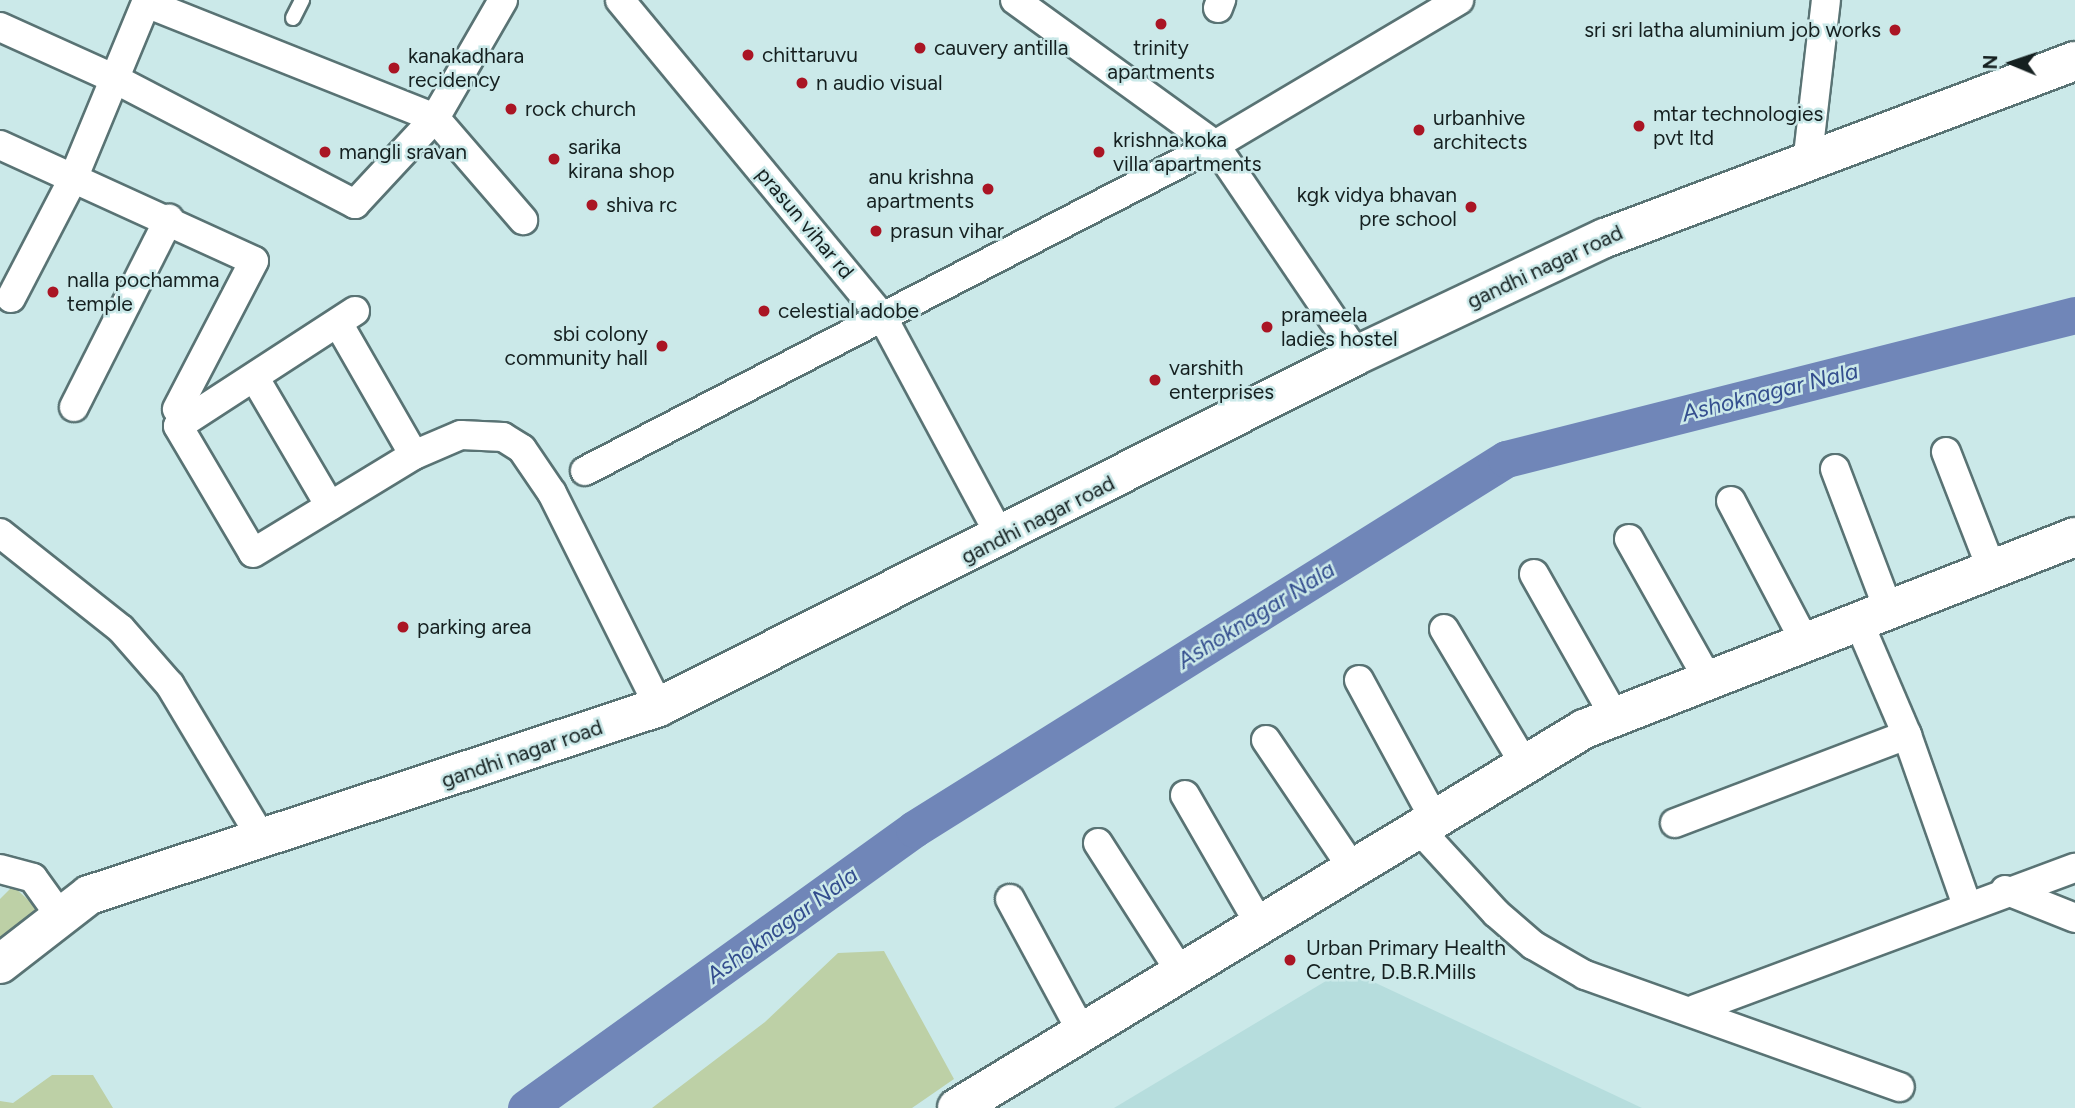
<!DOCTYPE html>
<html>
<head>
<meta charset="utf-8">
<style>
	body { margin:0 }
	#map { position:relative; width:2075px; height:1108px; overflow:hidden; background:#cbe9e9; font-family:Figtree,sans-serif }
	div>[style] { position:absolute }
	.built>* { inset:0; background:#b6dddd }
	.green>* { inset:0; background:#bdd0a6 }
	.canal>* { height:37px; margin:-18.5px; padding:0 18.5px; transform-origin:18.5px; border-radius:18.5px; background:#7086b8 }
	.roads { filter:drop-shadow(2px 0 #597374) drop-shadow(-2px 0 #597374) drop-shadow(0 2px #597374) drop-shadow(0 -2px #597374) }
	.lane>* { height:14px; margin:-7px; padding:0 7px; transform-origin:7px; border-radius:7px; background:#fff }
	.street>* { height:28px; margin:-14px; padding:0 14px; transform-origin:14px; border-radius:14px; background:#fff }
	.secondary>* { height:38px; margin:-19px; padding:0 19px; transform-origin:19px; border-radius:19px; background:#fff }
	.dots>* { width:19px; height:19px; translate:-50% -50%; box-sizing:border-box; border:4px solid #cbe9e9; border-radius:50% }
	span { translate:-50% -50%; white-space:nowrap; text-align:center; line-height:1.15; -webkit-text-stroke:5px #cbe9e9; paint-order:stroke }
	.poi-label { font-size:21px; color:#152020 }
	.right { translate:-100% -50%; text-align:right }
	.left { translate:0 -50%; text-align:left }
	.street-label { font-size:21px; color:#152020 }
	.water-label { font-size:23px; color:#344e8e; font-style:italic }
	.north { position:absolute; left:1977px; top:28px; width:70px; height:70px; -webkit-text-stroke:5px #cbe9e9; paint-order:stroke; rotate:272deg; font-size:19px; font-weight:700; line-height:28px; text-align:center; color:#152020 }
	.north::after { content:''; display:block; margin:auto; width:24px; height:32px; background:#152020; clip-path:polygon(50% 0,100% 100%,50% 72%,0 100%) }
</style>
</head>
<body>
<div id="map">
	<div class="built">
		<div style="clip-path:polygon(1346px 969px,1642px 1108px,1114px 1108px)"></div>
	</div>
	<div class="green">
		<div style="clip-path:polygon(13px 886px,47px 917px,0 951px,0 899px)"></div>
		<div style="clip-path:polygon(884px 951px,954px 1079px,912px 1108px,652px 1108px,765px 1022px,838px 953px)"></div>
		<div style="clip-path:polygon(52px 1075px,93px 1075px,113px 1108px,0 1108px,0 1101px,13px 1103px)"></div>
	</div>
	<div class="canal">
		<div style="left:526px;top:1108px;width:478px;rotate:-35.7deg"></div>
		<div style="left:914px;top:829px;width:698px;rotate:-32.01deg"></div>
		<div style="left:1506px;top:459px;width:587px;rotate:-14.2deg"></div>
	</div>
	<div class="roads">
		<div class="lane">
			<div style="left:293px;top:18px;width:20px;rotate:-63deg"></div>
		</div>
		<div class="street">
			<div style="left:620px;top:0;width:413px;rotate:50.4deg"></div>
			<div style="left:883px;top:318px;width:251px;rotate:61.7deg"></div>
			<div style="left:1015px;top:0;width:247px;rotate:35.9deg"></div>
			<div style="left:1215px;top:145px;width:254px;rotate:55.9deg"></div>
			<div style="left:146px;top:3px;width:311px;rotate:21.7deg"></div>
			<div style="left:435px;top:118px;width:135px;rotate:49.2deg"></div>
			<div style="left:1218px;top:8px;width:9px;rotate:-69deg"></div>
			<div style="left:0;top:27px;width:124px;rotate:24.3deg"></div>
			<div style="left:113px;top:78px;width:273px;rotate:27.5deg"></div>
			<div style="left:355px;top:204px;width:117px;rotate:-47.1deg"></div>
			<div style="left:435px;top:118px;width:136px;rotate:-60deg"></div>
			<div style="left:0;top:145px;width:279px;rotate:24.5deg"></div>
			<div style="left:254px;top:261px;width:167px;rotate:117.5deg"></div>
			<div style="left:1807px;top:164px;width:165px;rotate:-83.4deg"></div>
			<div style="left:11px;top:298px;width:134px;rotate:-62.5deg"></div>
			<div style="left:73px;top:179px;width:194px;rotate:-67.5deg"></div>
			<div style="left:355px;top:311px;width:211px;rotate:147deg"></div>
			<div style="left:178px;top:426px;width:147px;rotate:59.4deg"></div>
			<div style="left:253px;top:553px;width:188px;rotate:-31.3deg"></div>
			<div style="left:414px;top:455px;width:51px;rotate:-23.1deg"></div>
			<div style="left:461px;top:435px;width:42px;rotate:2.7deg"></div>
			<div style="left:503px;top:437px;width:22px;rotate:32deg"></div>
			<div style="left:522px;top:449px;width:53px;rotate:55.7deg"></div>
			<div style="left:552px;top:493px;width:239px;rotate:63.4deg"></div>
			<div style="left:338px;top:323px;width:152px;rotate:60.1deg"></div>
			<div style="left:256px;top:380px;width:146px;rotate:59.6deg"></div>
			<div style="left:74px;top:407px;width:211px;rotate:-63.2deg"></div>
			<div style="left:1946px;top:452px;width:127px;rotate:68.7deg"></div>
			<div style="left:1835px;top:469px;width:152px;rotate:69.2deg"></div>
			<div style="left:585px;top:471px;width:709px;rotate:-27.36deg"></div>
			<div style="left:1215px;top:145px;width:284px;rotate:-30.7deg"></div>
			<div style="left:1731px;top:501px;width:161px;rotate:62.3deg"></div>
			<div style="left:0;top:533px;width:154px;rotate:38.4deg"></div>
			<div style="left:121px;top:629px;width:74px;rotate:48.8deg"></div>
			<div style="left:170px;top:685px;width:183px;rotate:59.1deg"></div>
			<div style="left:1629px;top:539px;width:163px;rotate:60.6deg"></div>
			<div style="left:1534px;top:574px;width:164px;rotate:60.5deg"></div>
			<div style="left:1859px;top:623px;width:122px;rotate:66.8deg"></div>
			<div style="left:1907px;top:735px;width:180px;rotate:70.6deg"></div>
			<div style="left:1444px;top:629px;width:158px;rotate:59.2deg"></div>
			<div style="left:1359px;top:680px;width:159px;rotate:61.5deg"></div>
			<div style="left:1266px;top:740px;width:156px;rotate:56deg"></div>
			<div style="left:1185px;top:795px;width:150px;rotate:60deg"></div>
			<div style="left:1675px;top:823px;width:248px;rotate:-20.8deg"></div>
			<div style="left:1419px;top:829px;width:114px;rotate:47.5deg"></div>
			<div style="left:1496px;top:913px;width:49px;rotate:40.9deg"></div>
			<div style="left:1533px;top:945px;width:60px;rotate:30deg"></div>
			<div style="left:1585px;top:975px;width:334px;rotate:19.6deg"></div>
			<div style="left:1098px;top:843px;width:154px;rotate:57.4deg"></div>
			<div style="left:0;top:869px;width:34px;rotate:15deg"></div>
			<div style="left:33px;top:878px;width:48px;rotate:54.3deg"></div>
			<div style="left:2005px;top:890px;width:75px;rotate:21.8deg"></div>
			<div style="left:1010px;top:899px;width:151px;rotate:61.6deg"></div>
			<div style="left:1695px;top:1009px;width:405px;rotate:-20.4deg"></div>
		</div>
		<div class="secondary">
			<div style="left:0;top:964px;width:113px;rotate:-37.8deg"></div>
			<div style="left:89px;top:895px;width:600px;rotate:-18.25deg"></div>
			<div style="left:659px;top:707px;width:782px;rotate:-26.76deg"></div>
			<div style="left:1357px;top:355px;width:274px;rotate:-25.3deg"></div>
			<div style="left:1605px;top:238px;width:502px;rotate:-20.64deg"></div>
			<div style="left:957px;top:1108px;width:733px;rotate:-31.15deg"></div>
			<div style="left:1584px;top:729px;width:527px;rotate:-21.36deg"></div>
		</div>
	</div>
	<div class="dots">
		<div style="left:1161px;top:24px;background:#aa1524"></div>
		<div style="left:1895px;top:30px;background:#aa1524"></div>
		<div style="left:920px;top:48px;background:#aa1524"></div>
		<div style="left:748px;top:55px;background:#aa1524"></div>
		<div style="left:394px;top:68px;background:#aa1524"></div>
		<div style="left:802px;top:83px;background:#aa1524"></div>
		<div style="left:511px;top:109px;background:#aa1524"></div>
		<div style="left:1639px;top:126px;background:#aa1524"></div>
		<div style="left:1419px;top:130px;background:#aa1524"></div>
		<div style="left:325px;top:152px;background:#aa1524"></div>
		<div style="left:1099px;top:152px;background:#aa1524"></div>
		<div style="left:554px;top:159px;background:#aa1524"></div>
		<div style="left:988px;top:189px;background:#aa1524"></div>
		<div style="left:592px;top:205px;background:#aa1524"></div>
		<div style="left:1471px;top:207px;background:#aa1524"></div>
		<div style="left:876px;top:231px;background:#aa1524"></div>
		<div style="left:53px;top:292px;background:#aa1524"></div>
		<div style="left:764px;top:311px;background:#aa1524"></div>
		<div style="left:1267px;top:327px;background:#aa1524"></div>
		<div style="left:662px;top:346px;background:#aa1524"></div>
		<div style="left:1155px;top:380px;background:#aa1524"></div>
		<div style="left:403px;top:627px;background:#aa1524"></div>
		<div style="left:1290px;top:960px;background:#aa1524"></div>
	</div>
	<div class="poi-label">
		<span class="right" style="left:1881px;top:30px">sri sri latha aluminium job works</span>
		<span class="left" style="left:934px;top:48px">cauvery antilla</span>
		<span style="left:1161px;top:60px">trinity<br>apartments</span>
		<span class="left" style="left:762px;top:55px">chittaruvu</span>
		<span class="left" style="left:408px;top:68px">kanakadhara<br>recidency</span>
		<span class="left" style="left:816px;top:83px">n audio visual</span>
		<span class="left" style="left:525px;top:109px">rock church</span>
		<span class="left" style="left:1653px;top:126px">mtar technologies<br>pvt ltd</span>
		<span class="left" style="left:1433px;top:130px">urbanhive<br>architects</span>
		<span class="left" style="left:1113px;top:152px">krishna koka<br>villa apartments</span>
		<span class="left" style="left:568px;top:159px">sarika<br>kirana shop</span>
		<span class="left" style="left:339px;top:152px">mangli sravan</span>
		<span class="right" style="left:974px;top:189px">anu krishna<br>apartments</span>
		<span class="right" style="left:1457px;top:207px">kgk vidya bhavan<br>pre school</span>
		<span class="left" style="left:606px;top:205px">shiva rc</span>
		<span class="left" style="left:890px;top:231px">prasun vihar</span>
		<span class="left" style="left:67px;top:292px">nalla pochamma<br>temple</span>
		<span class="left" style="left:778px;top:311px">celestial adobe</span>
		<span class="left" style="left:1281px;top:327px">prameela<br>ladies hostel</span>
		<span class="right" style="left:648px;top:346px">sbi colony<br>community hall</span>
		<span class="left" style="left:1169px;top:380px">varshith<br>enterprises</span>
		<span class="left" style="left:417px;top:627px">parking area</span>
		<span class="left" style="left:1306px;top:960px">Urban Primary Health<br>Centre, D.B.R.Mills</span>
	</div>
	<div class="street-label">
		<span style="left:805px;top:223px;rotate:50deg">prasun vihar rd</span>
		<span style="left:1545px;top:267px;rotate:-25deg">gandhi nagar road</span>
		<span style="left:1038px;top:520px;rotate:-27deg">gandhi nagar road</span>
		<span style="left:522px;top:754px;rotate:-19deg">gandhi nagar road</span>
	</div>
	<div class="water-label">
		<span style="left:1770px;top:392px;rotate:-14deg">Ashoknagar Nala</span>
		<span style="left:1256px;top:615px;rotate:-32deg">Ashoknagar Nala</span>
		<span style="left:782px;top:925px;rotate:-36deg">Ashoknagar Nala</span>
	</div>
	<div class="north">N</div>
</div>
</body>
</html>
